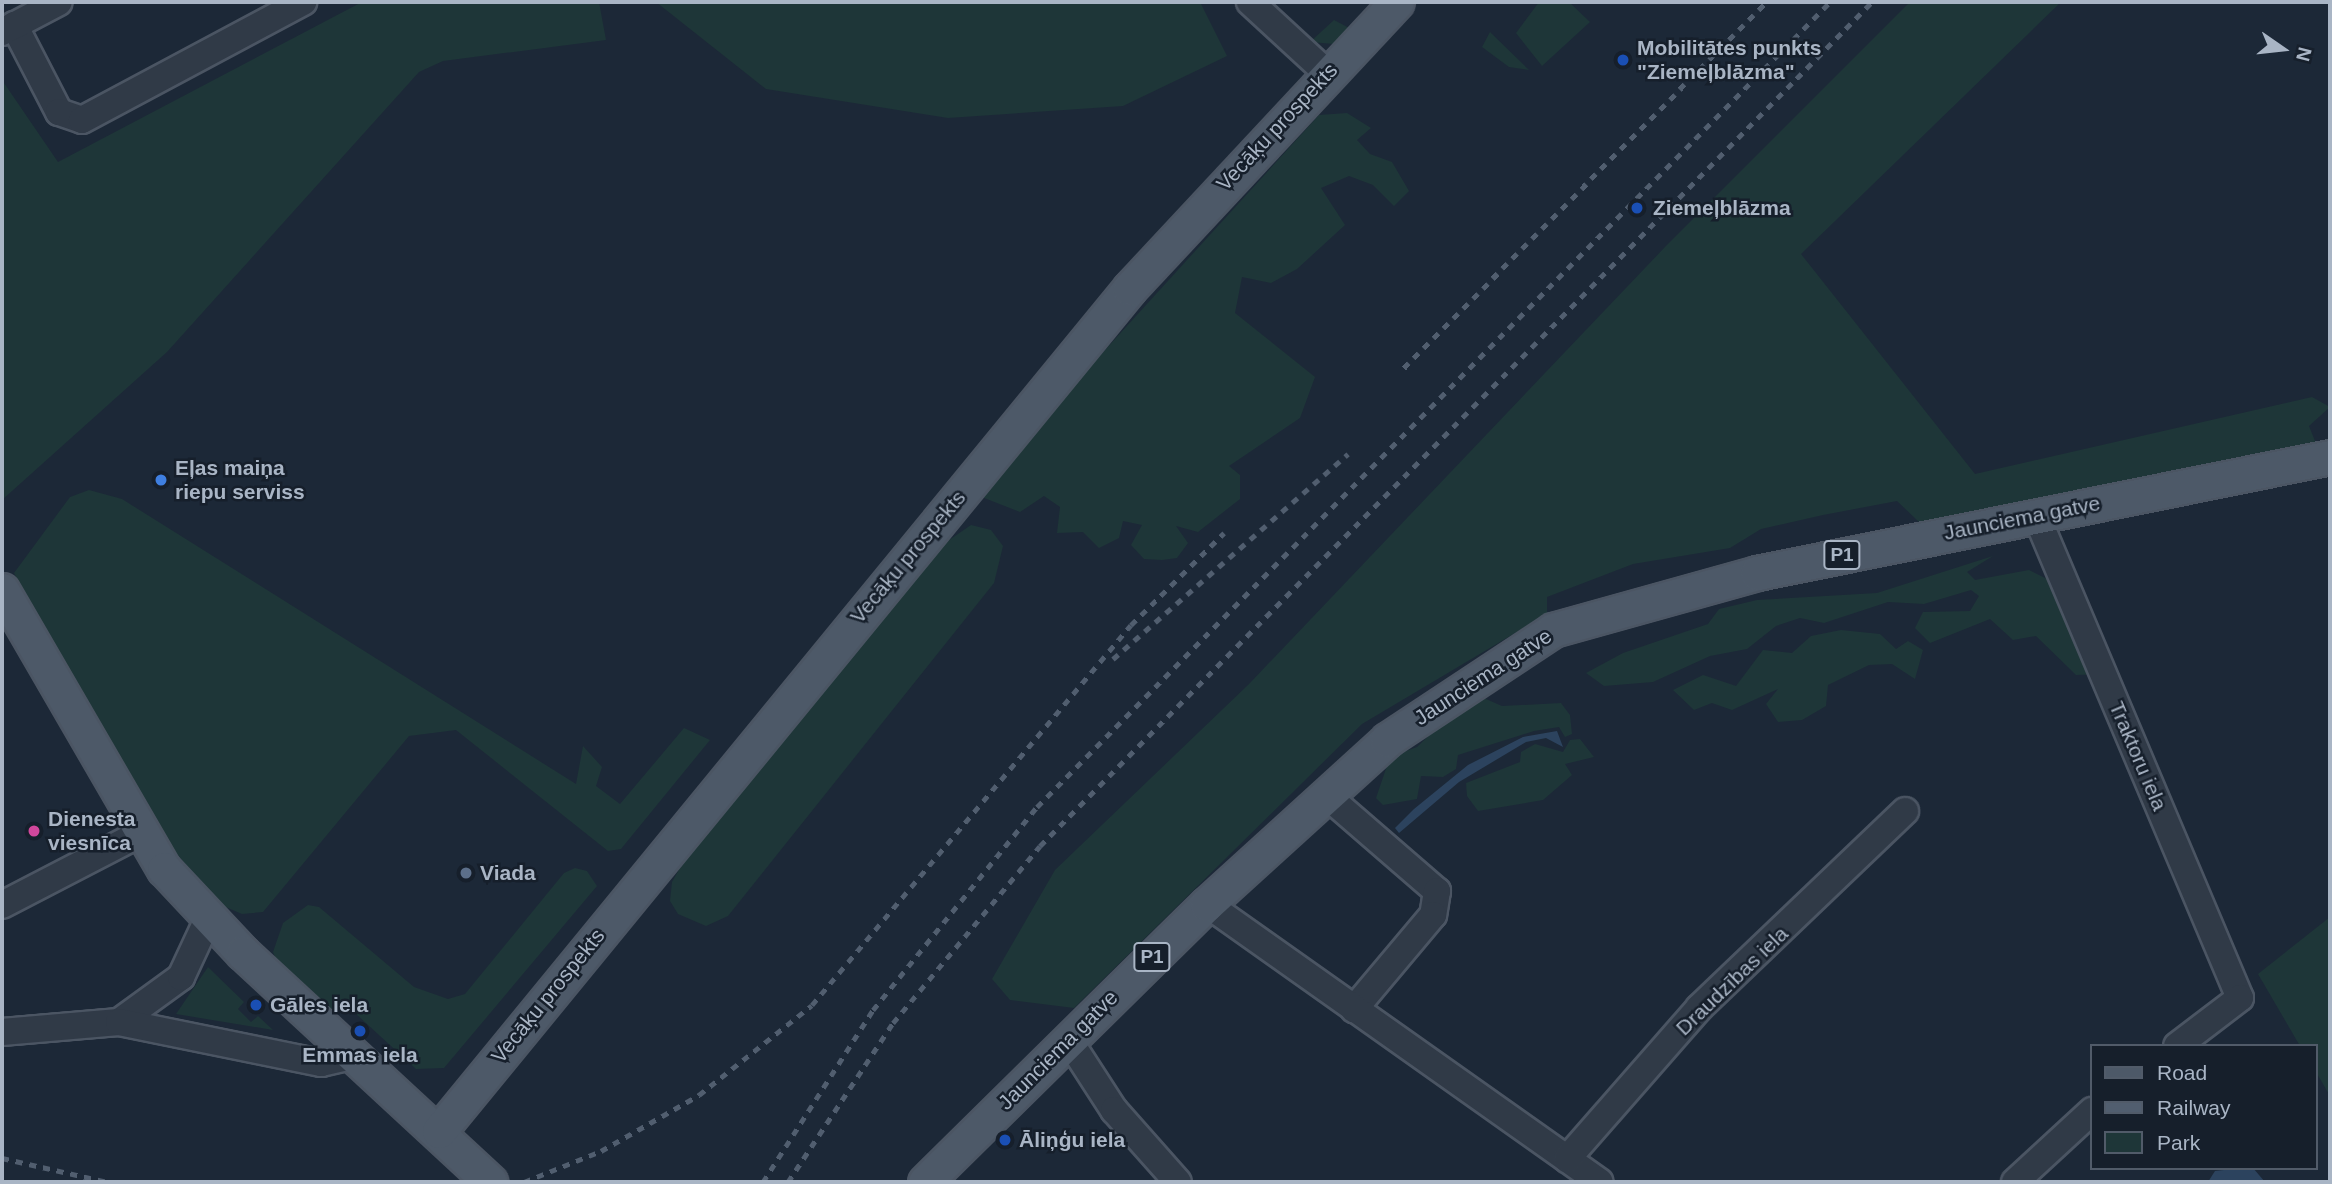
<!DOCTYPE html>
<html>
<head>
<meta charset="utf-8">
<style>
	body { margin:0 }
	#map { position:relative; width:2332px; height:1184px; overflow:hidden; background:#1c2837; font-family:Arial,sans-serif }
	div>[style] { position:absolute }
	.green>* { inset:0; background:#1e3638 }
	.water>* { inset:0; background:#2c435e }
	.roads { filter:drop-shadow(2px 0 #4b5563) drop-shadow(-2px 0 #4b5563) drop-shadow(0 2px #4b5563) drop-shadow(0 -2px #4b5563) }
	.minor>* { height:26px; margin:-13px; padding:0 13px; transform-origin:13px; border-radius:13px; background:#303a47 }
	.major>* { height:33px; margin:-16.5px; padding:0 16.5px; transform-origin:16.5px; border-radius:16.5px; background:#4d5968 }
	.rail>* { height:5px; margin-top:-2.5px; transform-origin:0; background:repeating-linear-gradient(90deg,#515e6f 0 7px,transparent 0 14px) }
	.dots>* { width:19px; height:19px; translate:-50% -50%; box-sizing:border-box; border:4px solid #161f2b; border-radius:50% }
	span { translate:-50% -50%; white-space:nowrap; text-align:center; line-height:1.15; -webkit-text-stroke:5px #161f2b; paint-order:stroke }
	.shield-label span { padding:2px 5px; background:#161f2b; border:2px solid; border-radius:5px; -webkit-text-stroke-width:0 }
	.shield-label { font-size:19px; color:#a9b5c5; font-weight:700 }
	.poi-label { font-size:21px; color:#a9b5c5; font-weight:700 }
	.left { translate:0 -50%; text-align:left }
	.street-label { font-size:21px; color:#a9b5c5 }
	.frame { position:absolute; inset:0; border:4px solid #a9b5c5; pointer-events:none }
	.legend { position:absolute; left:2090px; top:1044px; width:228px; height:126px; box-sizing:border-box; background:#161f2b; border:2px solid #515b69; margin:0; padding:9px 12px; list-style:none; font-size:21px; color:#a9b5c5 }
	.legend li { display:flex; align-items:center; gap:14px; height:35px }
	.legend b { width:35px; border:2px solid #515b69 }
	.north { position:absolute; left:2248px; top:14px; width:70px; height:70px; -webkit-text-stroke:5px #161f2b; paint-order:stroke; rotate:104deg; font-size:19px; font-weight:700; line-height:28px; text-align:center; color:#a9b5c5 }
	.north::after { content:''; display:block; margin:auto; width:24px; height:32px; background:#a9b5c5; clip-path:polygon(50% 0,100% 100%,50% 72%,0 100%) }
</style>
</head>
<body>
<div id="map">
	<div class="green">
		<div style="clip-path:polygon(362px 2px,599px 2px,606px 40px,443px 61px,419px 72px,167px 352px,2px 500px,2px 80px,58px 162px)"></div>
		<div style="clip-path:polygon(656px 2px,1200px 2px,1227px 56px,1123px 106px,948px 118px,766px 89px)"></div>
		<div style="clip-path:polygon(1539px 2px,1569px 2px,1590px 22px,1542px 66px,1516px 33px)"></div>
		<div style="clip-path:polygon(1910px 2px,2061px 2px,1801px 254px,1975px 474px,2312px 397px,2330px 407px,2309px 426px,2317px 446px,1919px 522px,1897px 501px,1823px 515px,1761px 529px,1730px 548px,1633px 564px,1547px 597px,1547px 614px,1362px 724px,1074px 1008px,1010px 1000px,992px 979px,1055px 870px,1249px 684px,1665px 247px)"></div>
		<div style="clip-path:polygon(1334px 20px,1353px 30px,1334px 44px,1310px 42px)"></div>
		<div style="clip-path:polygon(1490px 32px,1529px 70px,1509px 67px,1482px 47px)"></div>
		<div style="clip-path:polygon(1347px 113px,1371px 128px,1357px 140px,1370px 154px,1392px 162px,1409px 191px,1394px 206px,1373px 185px,1349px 176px,1321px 188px,1345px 225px,1297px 269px,1271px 283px,1242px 277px,1235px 313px,1315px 377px,1300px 418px,1229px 466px,1240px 475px,1240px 499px,1198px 532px,1176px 526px,1188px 543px,1177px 558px,1162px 560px,1144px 559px,1131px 545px,1142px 525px,1123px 521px,1119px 538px,1099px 548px,1083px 532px,1057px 533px,1060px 507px,1044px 496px,1020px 512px,974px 494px,1319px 115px)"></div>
		<div style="clip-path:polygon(89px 490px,122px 499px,576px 784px,583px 746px,602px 767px,596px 786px,620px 804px,684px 728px,710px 740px,621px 849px,608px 851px,456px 730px,409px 736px,263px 912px,242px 914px,214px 902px,122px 783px,14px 573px,70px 497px)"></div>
		<div style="clip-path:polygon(971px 525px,991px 530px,1003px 546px,994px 583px,728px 916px,706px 926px,678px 914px,670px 901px,672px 882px,690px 850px,939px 547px)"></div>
		<div style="clip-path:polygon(1993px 556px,1967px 572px,1975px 580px,2029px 570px,2053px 582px,2105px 674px,2076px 675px,2036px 636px,2013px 640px,1990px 619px,1930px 643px,1915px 628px,1923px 612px,1970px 611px,1979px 596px,1971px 590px,1924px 604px,1888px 602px,1824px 623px,1800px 618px,1776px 626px,1747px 649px,1710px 656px,1653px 682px,1604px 686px,1586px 673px,1623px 653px,1708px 624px,1719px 609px,1757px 600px,1877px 593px)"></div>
		<div style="clip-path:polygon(1841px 630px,1880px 634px,1896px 649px,1908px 641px,1923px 650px,1915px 679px,1892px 664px,1869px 665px,1828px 685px,1826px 706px,1802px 720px,1778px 722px,1766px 704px,1778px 689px,1732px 710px,1712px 703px,1694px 710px,1673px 690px,1703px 675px,1736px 686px,1763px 650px,1792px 653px,1811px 636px)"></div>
		<div style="clip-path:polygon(1486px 699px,1502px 706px,1561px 703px,1570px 715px,1572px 734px,1565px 737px,1559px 727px,1534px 731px,1458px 755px,1456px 769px,1443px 777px,1421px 776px,1417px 799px,1383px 805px,1376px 798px,1390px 757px,1417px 747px,1465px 701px)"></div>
		<div style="clip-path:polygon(1580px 739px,1594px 757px,1565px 764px,1572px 775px,1543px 800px,1478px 811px,1467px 796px,1466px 783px,1520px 762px,1521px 752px,1535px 744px,1563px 752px,1570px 740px)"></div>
		<div style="clip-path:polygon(575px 868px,587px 871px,597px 886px,444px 1068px,416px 1069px,343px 1002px,334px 1011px,310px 995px,279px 967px,273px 952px,283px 923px,308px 905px,319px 907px,414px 987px,448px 999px,465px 994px,564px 873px)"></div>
		<div style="clip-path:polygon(2330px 917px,2330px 1096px,2316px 1072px,2316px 1046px,2300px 1046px,2258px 974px)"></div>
		<div style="clip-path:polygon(208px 967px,244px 1002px,238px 1009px,251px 1022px,258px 1016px,273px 1030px,176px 1014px)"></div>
	</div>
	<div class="water">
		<div style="clip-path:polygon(1557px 731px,1563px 747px,1546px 738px,1526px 742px,1459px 782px,1399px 833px,1395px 828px,1414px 809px,1468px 765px,1523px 737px)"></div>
		<div style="clip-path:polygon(2241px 1168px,2253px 1168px,2265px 1182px,2208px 1182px,2215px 1171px)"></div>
	</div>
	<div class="roads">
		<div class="minor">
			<div style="left:1250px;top:2px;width:105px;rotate:42.7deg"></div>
			<div style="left:14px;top:25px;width:98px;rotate:62.7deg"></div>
			<div style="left:59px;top:112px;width:24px;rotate:19deg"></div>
			<div style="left:82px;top:120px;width:251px;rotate:-28.1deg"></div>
			<div style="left:2px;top:32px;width:64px;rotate:-27.8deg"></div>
			<div style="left:2036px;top:515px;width:524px;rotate:67.1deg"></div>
			<div style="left:2240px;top:998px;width:79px;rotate:142.7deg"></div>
			<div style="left:1326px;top:795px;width:147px;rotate:40.9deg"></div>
			<div style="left:1437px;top:891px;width:24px;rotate:99deg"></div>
			<div style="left:1433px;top:915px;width:123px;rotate:130deg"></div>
			<div style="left:1207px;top:904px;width:481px;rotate:35.3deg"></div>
			<div style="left:2px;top:905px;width:157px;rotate:-27.4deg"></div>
			<div style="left:119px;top:1022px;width:77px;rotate:-36deg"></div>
			<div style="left:181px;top:977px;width:64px;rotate:-65deg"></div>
			<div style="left:2px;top:1032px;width:117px;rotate:-4.9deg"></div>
			<div style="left:119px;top:1022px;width:206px;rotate:11.5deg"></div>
			<div style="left:321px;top:1063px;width:31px;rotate:-13deg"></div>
			<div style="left:1068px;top:1039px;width:85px;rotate:57.1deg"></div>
			<div style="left:1114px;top:1110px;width:96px;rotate:48.4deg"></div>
			<div style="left:1567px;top:1159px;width:201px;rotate:-48.8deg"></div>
			<div style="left:1699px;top:1008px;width:285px;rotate:-43.7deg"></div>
			<div style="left:2015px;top:1182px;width:105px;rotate:-42.7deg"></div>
		</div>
		<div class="major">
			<div style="left:2px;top:590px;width:323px;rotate:59.9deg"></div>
			<div style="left:164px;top:869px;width:115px;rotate:46.8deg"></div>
			<div style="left:243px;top:953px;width:337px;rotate:42.8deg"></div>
			<div style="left:439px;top:1131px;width:1090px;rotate:-50.66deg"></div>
			<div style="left:1130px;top:288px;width:391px;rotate:-47deg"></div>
			<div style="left:925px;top:1182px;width:396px;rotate:-44.6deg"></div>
			<div style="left:1207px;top:904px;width:244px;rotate:-42.3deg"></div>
			<div style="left:1387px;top:740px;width:199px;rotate:-33.5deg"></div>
			<div style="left:1553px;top:630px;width:212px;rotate:-15.6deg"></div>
			<div style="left:1757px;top:573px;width:585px;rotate:-11.44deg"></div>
		</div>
	</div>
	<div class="rail">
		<div style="left:1404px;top:368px;width:515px;rotate:-45.31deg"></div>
		<div style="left:1113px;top:659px;width:312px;rotate:-41.1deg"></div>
		<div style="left:2px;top:1158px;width:109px;rotate:12.8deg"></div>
		<div style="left:524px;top:1182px;width:83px;rotate:-21.9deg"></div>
		<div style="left:601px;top:1151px;width:113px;rotate:-29.7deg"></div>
		<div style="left:699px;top:1095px;width:144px;rotate:-38.5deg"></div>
		<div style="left:812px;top:1005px;width:496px;rotate:-50deg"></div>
		<div style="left:1131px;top:625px;width:131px;rotate:-44.7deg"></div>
		<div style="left:763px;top:1182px;width:204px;rotate:-57.4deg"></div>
		<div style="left:873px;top:1010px;width:261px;rotate:-51.1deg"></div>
		<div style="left:1037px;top:807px;width:1130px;rotate:-45.43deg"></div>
		<div style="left:788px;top:1182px;width:191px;rotate:-56.6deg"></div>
		<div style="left:893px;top:1023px;width:230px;rotate:-50.3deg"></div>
		<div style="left:1040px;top:846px;width:1185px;rotate:-45.41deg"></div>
	</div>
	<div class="dots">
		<div style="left:1623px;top:60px;background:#1a4fb4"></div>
		<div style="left:1637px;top:208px;background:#1a4fb4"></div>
		<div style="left:161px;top:480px;background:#3f7fe0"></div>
		<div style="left:34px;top:831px;background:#d1479c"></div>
		<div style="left:466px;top:873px;background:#5c6f8a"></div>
		<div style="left:256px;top:1005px;background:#1a4fb4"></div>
		<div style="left:360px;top:1031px;background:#1a4fb4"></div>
		<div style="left:1005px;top:1140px;background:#1a4fb4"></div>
	</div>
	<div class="shield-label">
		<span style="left:1842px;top:555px">P1</span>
		<span style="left:1152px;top:957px">P1</span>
	</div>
	<div class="poi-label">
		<span class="left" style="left:1637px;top:60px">Mobilitātes punkts<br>"Ziemeļblāzma"</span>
		<span class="left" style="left:1653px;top:208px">Ziemeļblāzma</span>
		<span class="left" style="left:175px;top:480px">Eļas maiņa<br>riepu serviss</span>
		<span class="left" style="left:48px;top:831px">Dienesta<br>viesnīca</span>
		<span class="left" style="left:480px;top:873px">Viada</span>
		<span class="left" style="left:270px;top:1005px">Gāles iela</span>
		<span style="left:360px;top:1055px">Emmas iela</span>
		<span class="left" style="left:1019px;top:1140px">Āliņģu iela</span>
	</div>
	<div class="street-label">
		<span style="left:1277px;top:127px;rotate:-47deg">Vecāķu prospekts</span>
		<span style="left:2022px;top:518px;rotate:-11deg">Jaunciema gatve</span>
		<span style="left:908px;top:557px;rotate:-50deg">Vecāķu prospekts</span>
		<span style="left:1483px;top:677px;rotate:-33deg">Jaunciema gatve</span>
		<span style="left:2138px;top:756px;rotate:67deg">Traktoru iela</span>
		<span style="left:1732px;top:981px;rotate:-44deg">Draudzības iela</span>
		<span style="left:548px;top:996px;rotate:-51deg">Vecāķu prospekts</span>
		<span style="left:1058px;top:1050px;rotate:-45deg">Jaunciema gatve</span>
	</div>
	<div class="frame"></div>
	<ul class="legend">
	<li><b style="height:9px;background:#4d5968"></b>Road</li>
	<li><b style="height:9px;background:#515e6f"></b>Railway</li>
	<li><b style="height:19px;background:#1e3638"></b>Park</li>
	</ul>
	<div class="north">N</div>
</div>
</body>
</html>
